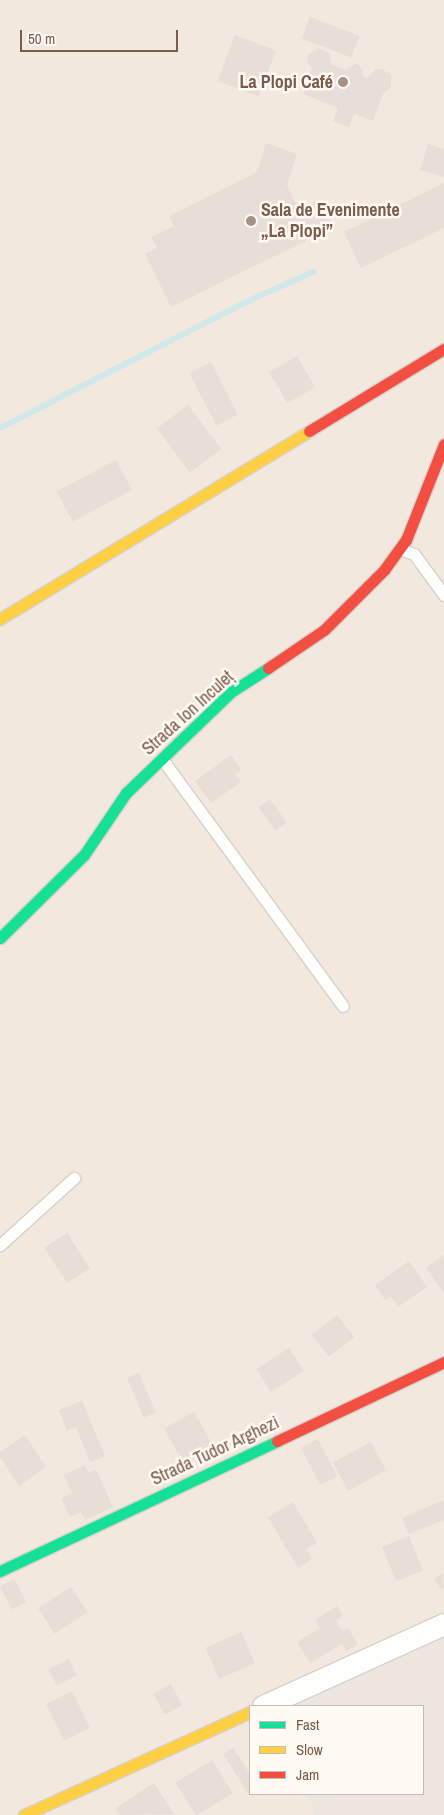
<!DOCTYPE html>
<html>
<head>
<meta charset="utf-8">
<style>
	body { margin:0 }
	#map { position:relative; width:444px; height:1815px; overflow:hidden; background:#f9f5f0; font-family:"Archivo Narrow",sans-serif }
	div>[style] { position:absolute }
	.residential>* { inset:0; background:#f2e8de }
	.industrial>* { inset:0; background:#ede5e0 }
	.stream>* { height:6px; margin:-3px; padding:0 3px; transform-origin:3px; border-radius:3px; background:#d0e8ea }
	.building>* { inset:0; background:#e6ded7; transform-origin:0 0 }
	.roads { filter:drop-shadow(1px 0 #d7d1cb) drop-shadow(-1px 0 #d7d1cb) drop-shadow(0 1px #d7d1cb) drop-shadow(0 -1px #d7d1cb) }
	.lane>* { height:11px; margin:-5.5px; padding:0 5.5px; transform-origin:5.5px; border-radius:5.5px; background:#fefefd }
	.street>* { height:21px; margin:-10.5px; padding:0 10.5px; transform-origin:10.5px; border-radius:10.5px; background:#fefefd }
	.fast>* { height:11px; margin:-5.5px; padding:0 5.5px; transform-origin:5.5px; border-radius:5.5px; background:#16e098 }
	.slow>* { height:11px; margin:-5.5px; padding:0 5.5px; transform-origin:5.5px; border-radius:5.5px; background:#ffcf43 }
	.jam>* { height:11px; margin:-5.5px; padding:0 5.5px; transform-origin:5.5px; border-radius:5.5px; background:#f24e42 }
	.dots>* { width:14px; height:14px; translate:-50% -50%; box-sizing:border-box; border:2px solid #fffaf3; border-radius:50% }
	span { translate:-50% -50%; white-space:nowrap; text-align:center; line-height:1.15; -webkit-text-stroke:5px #fffaf3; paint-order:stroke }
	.poi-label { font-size:18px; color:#7a5c4d; font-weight:700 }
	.right { translate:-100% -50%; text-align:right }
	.left { translate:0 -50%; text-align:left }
	.street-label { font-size:18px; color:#7a5c4d }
	.legend { position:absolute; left:249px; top:1705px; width:175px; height:90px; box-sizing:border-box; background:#fffaf3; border:1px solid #cabbb1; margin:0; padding:6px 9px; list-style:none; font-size:15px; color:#7a5c4d }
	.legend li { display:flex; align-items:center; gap:10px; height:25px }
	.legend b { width:25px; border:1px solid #cabbb1 }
	.scale { position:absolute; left:20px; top:30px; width:158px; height:22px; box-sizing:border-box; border:2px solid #7a5c4d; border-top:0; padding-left:6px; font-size:15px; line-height:18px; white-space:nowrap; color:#7a5c4d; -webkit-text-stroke:4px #fffaf3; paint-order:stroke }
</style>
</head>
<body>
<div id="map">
	<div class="residential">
		<div style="clip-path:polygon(evenodd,0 0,444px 0,444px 1815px,0 1815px,0 0,250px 1706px,423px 1706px,423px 1794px,250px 1794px,250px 1706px)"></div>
	</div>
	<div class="industrial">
		<div style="clip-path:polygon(444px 1638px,444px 1815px,313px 1815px,315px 1809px,306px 1794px,423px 1794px,423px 1706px,293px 1706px)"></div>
	</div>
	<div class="stream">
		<div style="left:0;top:428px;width:274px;rotate:-27.1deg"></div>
		<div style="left:244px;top:303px;width:76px;rotate:-24.2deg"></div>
	</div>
	<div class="building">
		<div style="left:310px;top:17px;width:53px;height:23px;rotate:21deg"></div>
		<div style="left:235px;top:35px;width:44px;height:49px;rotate:21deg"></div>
		<div style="clip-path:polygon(318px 48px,329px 53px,331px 64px,345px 70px,357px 63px,363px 71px,362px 76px,367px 78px,376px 69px,382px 69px,391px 75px,391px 87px,383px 94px,373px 121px,354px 114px,349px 127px,333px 121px,338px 108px,303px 94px,312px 69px,307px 62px,308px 55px)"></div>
		<div style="clip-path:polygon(266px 143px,297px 154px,287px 185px,298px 209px,320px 199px,334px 227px,171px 307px,145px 254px,157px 248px,151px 237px,174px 226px,169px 216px,257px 172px)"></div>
		<div style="clip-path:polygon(428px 144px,444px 149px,444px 177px,420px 170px)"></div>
		<div style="clip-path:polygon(444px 183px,444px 228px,361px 268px,344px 232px)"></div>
		<div style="left:297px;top:356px;width:36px;height:32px;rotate:60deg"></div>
		<div style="left:211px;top:362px;width:59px;height:24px;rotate:63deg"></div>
		<div style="left:188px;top:405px;width:55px;height:39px;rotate:53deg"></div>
		<div style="left:116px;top:460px;width:34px;height:67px;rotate:62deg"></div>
		<div style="clip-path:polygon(231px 755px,241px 770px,235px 774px,241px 782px,211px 803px,195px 781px)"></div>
		<div style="left:270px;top:799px;width:29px;height:14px;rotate:55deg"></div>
		<div style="left:67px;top:1233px;width:42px;height:27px;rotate:57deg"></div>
		<div style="clip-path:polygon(444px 1255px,444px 1293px,426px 1268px)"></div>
		<div style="clip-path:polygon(409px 1261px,427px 1287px,398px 1307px,391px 1296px,385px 1300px,375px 1285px)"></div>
		<div style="left:337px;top:1315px;width:28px;height:32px;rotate:52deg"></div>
		<div style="left:289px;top:1348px;width:27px;height:39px;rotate:57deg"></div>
		<div style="left:139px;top:1373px;width:43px;height:13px;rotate:67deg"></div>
		<div style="clip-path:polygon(82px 1401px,105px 1456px,90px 1462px,76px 1427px,67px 1431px,59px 1410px)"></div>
		<div style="left:194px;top:1412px;width:37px;height:34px;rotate:61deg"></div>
		<div style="clip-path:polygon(25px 1435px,46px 1467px,19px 1486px,0 1457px,0 1452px)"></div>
		<div style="left:318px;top:1439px;width:42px;height:19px;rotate:63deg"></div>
		<div style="left:371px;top:1442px;width:32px;height:43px;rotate:62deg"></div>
		<div style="clip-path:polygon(85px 1465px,89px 1473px,96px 1470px,113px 1507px,85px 1520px,81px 1512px,70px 1517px,61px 1498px,72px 1493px,64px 1475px)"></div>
		<div style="clip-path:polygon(444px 1500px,444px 1520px,409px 1534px,402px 1518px)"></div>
		<div style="clip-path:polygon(293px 1502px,317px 1543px,306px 1549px,312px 1559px,298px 1568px,268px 1517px)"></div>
		<div style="left:409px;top:1536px;width:37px;height:29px;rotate:68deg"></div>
		<div style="clip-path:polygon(443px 1574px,444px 1587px,440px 1589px,434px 1578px)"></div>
		<div style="left:14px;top:1579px;width:26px;height:16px;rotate:62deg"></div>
		<div style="left:71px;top:1587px;width:30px;height:39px;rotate:57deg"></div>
		<div style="clip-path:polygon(337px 1606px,343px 1616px,336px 1620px,342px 1631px,348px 1628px,358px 1644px,346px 1651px,342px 1644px,310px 1663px,297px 1642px,320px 1628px,315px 1620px)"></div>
		<div style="left:241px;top:1632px;width:34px;height:39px;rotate:66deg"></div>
		<div style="left:69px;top:1659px;width:18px;height:23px;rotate:63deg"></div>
		<div style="left:171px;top:1684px;width:24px;height:20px;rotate:62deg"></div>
		<div style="left:72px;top:1691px;width:41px;height:29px;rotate:64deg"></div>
		<div style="clip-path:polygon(233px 1748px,250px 1774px,249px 1795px,223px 1754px)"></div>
		<div style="left:212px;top:1760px;width:39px;height:43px;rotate:58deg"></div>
		<div style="clip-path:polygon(154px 1783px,174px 1814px,120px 1815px,116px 1808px)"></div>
	</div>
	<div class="roads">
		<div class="lane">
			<div style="left:400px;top:549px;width:15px;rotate:20deg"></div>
			<div style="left:414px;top:554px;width:51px;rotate:53.8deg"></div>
			<div style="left:162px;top:759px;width:306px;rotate:53.8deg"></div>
			<div style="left:0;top:1245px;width:100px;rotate:-42.2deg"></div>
		</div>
		<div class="street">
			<div style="left:263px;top:1706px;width:199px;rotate:-24.4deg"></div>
		</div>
		<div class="fast">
			<div style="left:0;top:938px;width:118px;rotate:-44.7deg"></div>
			<div style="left:84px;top:855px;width:75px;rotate:-55.9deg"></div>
			<div style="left:126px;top:793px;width:146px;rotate:-43.9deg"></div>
			<div style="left:231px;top:692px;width:44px;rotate:-33deg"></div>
			<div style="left:0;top:1571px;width:306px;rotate:-25.1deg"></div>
		</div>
		<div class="slow">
			<div style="left:0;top:619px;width:362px;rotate:-31.3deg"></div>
			<div style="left:24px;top:1815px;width:248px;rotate:-24.5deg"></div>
		</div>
		<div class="jam">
			<div style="left:309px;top:431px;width:158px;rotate:-31.3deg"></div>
			<div style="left:268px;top:668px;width:68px;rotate:-34.2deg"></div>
			<div style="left:324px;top:630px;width:85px;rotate:-45deg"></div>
			<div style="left:384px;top:570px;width:37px;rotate:-54deg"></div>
			<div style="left:406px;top:540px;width:103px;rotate:-68.4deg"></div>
			<div style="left:277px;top:1441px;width:185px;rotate:-25.3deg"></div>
		</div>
	</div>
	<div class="dots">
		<div style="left:343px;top:82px;background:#a69286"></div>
		<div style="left:251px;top:221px;background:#a69286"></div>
	</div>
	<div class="poi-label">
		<span class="right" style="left:333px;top:82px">La Plopi Café</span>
		<span class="left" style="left:261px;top:221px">Sala de Evenimente<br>„La Plopi”</span>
	</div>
	<div class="street-label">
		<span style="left:188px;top:713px;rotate:-42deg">Strada Ion Inculeț</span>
		<span style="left:215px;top:1451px;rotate:-25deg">Strada Tudor Arghezi</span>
	</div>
	<ul class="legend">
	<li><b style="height:6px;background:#16e098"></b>Fast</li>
	<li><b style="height:6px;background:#ffcf43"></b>Slow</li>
	<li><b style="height:6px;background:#f24e42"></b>Jam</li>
	</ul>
	<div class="scale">50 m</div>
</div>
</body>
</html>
